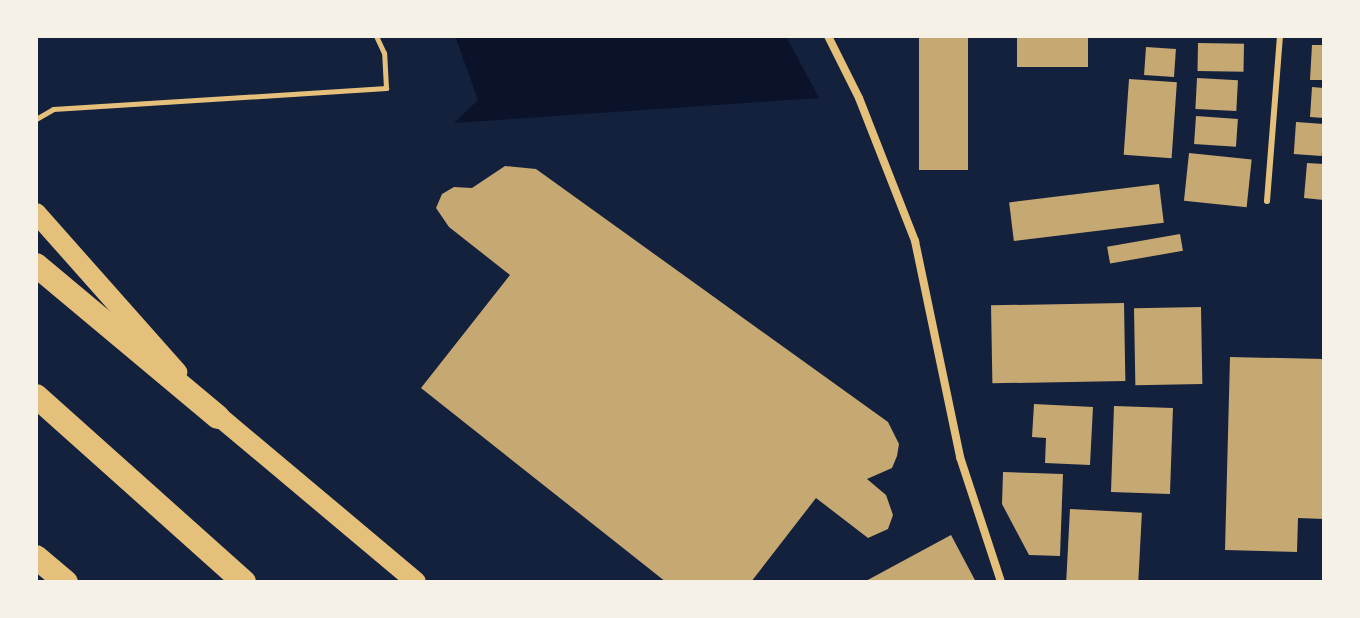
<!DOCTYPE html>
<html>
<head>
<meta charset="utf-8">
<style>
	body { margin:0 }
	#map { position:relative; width:1360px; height:618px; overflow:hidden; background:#14213d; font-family:"Titillium Web",sans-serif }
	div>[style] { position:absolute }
	.water>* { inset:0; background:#0b132b }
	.building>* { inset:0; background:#c6a872; transform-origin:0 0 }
	.path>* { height:5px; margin:-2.5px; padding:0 2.5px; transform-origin:2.5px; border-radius:2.5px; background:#e5c07b }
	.service>* { height:6px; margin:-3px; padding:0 3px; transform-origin:3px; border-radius:3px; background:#e5c07b }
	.minor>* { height:8px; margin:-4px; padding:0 4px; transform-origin:4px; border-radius:4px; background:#e5c07b }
	.primary>* { height:20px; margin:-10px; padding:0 10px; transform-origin:10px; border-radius:10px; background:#e5c07b }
	.motorway>* { height:24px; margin:-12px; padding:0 12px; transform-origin:12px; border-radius:12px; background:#e5c07b }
	span { translate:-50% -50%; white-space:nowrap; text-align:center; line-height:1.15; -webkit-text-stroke:6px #f6f1e7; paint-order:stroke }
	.frame { position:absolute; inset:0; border:38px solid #f6f1e7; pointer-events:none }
</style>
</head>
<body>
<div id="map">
	<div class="water">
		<div style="clip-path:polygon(455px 36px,786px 36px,819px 98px,454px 123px,478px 100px)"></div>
	</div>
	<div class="building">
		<div style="left:919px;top:36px;width:49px;height:134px"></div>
		<div style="left:1017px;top:36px;width:71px;height:31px"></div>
		<div style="left:1198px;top:43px;width:46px;height:28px;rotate:1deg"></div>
		<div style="clip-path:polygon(1312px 45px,1324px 45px,1324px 80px,1310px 80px)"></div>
		<div style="left:1146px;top:47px;width:30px;height:28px;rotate:4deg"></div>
		<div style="left:1197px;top:78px;width:41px;height:31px;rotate:3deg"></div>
		<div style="left:1129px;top:79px;width:48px;height:76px;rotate:4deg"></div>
		<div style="clip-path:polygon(1312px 87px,1324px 88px,1324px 118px,1310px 117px)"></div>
		<div style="left:1196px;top:116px;width:42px;height:28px;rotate:4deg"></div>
		<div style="left:1296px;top:122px;width:28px;height:32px;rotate:4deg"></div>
		<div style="left:1189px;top:153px;width:63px;height:48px;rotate:6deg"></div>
		<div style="clip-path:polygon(1307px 163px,1324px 164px,1324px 200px,1304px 198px)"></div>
		<div style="clip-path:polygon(505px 166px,536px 169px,888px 422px,899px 444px,897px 456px,892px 468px,867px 479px,886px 495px,893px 515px,888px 529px,868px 538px,816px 498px,751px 582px,666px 582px,421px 388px,510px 275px,449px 227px,436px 208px,442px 194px,454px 187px,472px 188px)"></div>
		<div style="left:1159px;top:184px;width:39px;height:151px;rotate:83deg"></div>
		<div style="left:1180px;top:234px;width:17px;height:74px;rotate:80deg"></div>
		<div style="left:1124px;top:303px;width:78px;height:133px;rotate:89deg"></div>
		<div style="left:1201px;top:307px;width:77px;height:67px;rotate:89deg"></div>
		<div style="clip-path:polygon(1230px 357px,1324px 359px,1324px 519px,1298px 518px,1297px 552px,1225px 550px)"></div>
		<div style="clip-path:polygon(1034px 404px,1093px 407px,1090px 465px,1045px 463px,1046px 438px,1032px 437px)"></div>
		<div style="left:1114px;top:406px;width:59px;height:86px;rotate:2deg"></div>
		<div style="clip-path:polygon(1003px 472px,1063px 474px,1060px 556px,1029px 555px,1002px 504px)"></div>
		<div style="left:1070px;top:509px;width:72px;height:73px;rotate:3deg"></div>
		<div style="clip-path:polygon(951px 535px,976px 582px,864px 582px)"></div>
	</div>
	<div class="path">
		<div style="left:36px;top:119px;width:20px;rotate:-30deg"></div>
		<div style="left:53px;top:109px;width:334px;rotate:-3.6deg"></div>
		<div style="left:386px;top:88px;width:35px;rotate:-93deg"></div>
		<div style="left:384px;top:53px;width:19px;rotate:-115deg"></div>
	</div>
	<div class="service">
		<div style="left:1267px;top:201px;width:166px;rotate:-85.5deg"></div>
	</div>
	<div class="minor">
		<div style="left:828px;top:36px;width:69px;rotate:63.4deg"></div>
		<div style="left:859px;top:98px;width:154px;rotate:68.6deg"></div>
		<div style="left:915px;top:241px;width:221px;rotate:78.2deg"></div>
		<div style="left:960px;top:457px;width:132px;rotate:71.8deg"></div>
	</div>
	<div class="primary">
		<div style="left:36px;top:213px;width:213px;rotate:48.4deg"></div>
		<div style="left:209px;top:408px;width:270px;rotate:40deg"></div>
	</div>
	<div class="motorway">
		<div style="left:36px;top:265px;width:237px;rotate:39.9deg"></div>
		<div style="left:36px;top:396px;width:279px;rotate:41.8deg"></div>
		<div style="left:36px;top:557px;width:39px;rotate:40deg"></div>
	</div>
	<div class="frame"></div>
</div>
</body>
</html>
